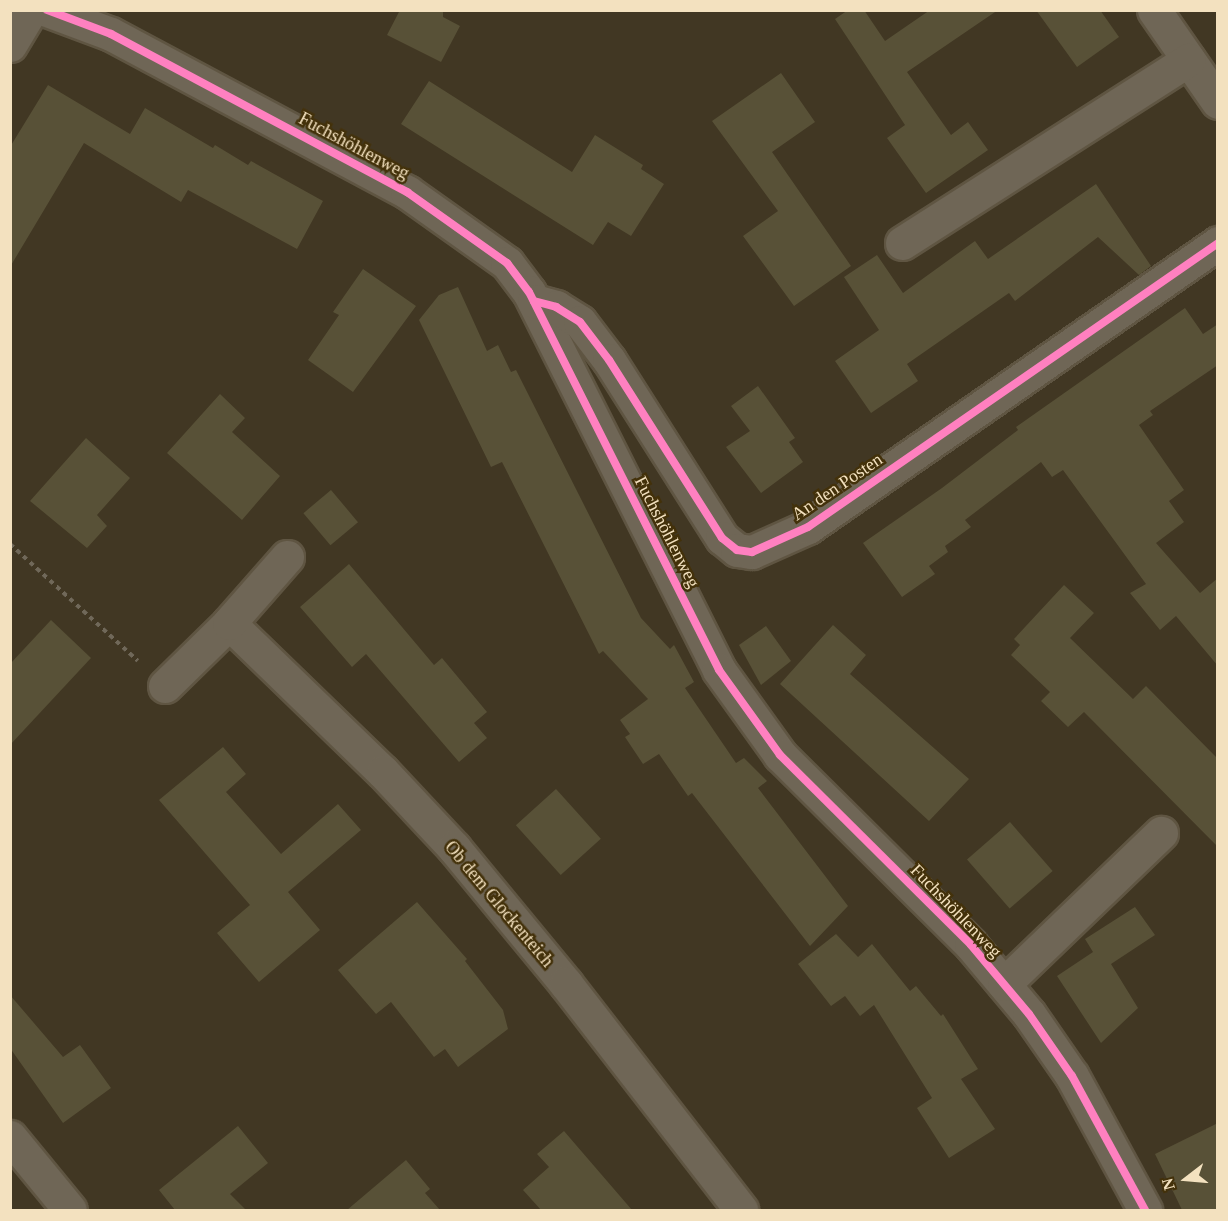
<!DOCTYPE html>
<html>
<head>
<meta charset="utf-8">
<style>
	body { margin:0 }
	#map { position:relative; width:1228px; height:1221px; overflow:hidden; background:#413723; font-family:Georgia,serif }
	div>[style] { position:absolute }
	.building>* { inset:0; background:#585137; transform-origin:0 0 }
	.path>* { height:4px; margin-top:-2px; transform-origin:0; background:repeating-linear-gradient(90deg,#706859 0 4.5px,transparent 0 9px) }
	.roads { filter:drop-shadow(2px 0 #5f5542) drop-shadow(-2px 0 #5f5542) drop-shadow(0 2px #5f5542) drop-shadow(0 -2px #5f5542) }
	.minor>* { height:33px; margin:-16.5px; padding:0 16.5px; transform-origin:16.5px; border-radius:16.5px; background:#6f6656 }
	.cycleway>* { height:8px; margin:-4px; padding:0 4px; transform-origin:4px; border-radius:4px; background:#ff80c0 }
	span { translate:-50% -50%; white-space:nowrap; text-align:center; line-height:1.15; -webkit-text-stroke:5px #43310a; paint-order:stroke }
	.street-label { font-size:18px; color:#f3e1bf }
	.frame { position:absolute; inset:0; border:12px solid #f3e1bf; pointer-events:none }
	.north { position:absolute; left:1156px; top:1149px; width:60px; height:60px; -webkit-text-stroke:4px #43310a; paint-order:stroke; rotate:254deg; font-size:16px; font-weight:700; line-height:24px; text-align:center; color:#f3e1bf }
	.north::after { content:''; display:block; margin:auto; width:21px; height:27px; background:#f3e1bf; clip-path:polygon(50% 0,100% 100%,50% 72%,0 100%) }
</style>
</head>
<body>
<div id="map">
	<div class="building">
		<div style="clip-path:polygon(400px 10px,443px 10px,443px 17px,460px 26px,441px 62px,387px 35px)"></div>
		<div style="clip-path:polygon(848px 10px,864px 10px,885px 41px,930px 10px,998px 10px,907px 72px,951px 135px,968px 122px,988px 150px,926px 193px,887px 138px,905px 125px,835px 19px)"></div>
		<div style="clip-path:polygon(1036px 10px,1100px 10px,1119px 37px,1077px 67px)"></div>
		<div style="clip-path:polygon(781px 73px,815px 122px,772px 152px,851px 266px,794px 306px,743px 236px,778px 211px,712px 121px)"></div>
		<div style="clip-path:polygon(429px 81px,572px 172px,595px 135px,643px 165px,641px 169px,664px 184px,631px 236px,608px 222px,593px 245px,401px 124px)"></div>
		<div style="clip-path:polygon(48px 85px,130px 134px,145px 108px,213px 148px,215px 145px,248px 165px,251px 161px,323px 201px,297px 249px,188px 190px,181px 202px,84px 143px,10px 267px,10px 147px)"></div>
		<div style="clip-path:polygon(1096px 184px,1151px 266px,1139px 275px,1098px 237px,1015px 301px,1009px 293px,907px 364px,918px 381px,871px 413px,835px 361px,879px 330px,844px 277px,877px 255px,903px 293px,975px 241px,988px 259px)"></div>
		<div style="clip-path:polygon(363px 269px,416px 306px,353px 392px,308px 360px,339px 315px,333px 312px)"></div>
		<div style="clip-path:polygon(458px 287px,487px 351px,498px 345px,511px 372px,516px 370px,641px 618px,670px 649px,674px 645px,694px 682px,685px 688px,736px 763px,744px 758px,767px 781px,758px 788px,848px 906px,810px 946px,692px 793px,688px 796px,659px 754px,643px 764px,625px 737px,630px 734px,620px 720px,648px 699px,603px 651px,599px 654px,502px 462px,491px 467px,419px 320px,439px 295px)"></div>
		<div style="clip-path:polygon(1185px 308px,1203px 334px,1218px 324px,1218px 365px,1150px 411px,1153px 415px,1139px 425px,1184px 490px,1169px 501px,1184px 522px,1156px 543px,1200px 593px,1218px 578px,1218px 666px,1176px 616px,1160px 630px,1130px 593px,1146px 584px,1063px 470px,1052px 477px,1041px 462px,965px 520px,971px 527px,945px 546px,948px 552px,929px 566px,935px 574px,902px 597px,863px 543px,942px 488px,1018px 430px,1016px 427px)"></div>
		<div style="clip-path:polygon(758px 386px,795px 438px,789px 442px,803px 462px,761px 493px,726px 447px,750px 431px,731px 406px)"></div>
		<div style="clip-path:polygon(220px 394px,245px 418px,232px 432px,280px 476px,242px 520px,167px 453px)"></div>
		<div style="clip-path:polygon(86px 438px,130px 478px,97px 515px,107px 526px,87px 548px,30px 501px)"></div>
		<div style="left:331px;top:490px;width:42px;height:36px;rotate:50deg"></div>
		<div style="clip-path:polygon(349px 564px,434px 665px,442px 658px,487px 712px,474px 723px,487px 738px,459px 762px,366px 654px,352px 667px,300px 607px)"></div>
		<div style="clip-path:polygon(1064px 585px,1094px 613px,1070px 638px,1133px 699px,1146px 686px,1218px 759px,1218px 847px,1084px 712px,1068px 727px,1041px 701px,1050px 692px,1011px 655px,1020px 645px,1014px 639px)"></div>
		<div style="clip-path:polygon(51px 620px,91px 658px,10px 745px,10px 664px)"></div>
		<div style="clip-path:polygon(833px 625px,866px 655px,850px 674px,969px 779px,929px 821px,780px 684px)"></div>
		<div style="clip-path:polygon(766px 626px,791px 661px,761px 685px,739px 645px)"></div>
		<div style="clip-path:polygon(223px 747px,246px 774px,226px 792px,281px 854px,338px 804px,361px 830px,288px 892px,320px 930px,259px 982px,217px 933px,250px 905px,159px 800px)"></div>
		<div style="left:556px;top:789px;width:67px;height:54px;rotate:48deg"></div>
		<div style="left:1010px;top:822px;width:65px;height:57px;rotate:49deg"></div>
		<div style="clip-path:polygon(417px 902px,467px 959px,465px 961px,503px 1010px,508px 1029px,458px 1067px,445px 1049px,434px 1057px,391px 1002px,376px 1014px,338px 970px)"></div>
		<div style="clip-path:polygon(1135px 907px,1155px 935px,1111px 964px,1138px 1008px,1101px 1043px,1057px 976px,1093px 952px,1085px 939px)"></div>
		<div style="clip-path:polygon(836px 934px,858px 957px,872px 944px,910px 991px,916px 986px,941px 1016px,943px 1014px,978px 1069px,961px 1079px,995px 1129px,949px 1158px,917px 1108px,932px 1098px,874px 1005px,860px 1016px,845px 996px,831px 1006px,798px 964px)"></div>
		<div style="clip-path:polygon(10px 995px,63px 1057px,80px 1045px,111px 1088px,63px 1123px,10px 1048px)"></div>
		<div style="clip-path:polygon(1218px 1123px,1218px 1210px,1182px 1210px,1155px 1154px)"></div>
		<div style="clip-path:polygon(238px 1126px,268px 1163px,230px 1194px,246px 1210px,175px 1210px,159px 1190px)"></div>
		<div style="clip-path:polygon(564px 1131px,576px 1145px,632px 1210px,541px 1210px,523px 1190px,549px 1167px,537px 1154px)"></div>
		<div style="clip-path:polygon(406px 1160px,430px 1189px,425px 1193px,440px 1210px,347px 1210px)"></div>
	</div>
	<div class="path">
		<div style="left:10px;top:544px;width:173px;rotate:42.4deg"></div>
	</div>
	<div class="roads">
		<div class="minor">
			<div style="left:47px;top:10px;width:68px;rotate:20.6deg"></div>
			<div style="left:111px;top:34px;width:336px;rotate:28.1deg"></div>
			<div style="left:407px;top:192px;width:123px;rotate:35.4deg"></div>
			<div style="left:507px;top:263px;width:36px;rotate:53deg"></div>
			<div style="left:529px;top:292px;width:423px;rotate:63.3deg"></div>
			<div style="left:719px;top:670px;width:105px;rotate:54.3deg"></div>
			<div style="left:780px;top:755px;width:269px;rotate:44.8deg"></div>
			<div style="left:971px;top:945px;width:90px;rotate:50deg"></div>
			<div style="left:1029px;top:1014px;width:75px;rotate:55.3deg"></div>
			<div style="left:1072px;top:1076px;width:153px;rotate:61.4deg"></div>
			<div style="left:1154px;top:10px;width:112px;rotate:55.2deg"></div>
			<div style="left:10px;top:45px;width:41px;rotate:-59deg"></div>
			<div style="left:902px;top:243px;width:340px;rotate:-32.6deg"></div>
			<div style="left:534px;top:301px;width:23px;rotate:15deg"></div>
			<div style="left:556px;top:307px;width:28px;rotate:32deg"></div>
			<div style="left:580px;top:322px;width:48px;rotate:52.7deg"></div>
			<div style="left:609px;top:360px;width:211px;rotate:57.6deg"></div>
			<div style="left:722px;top:538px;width:19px;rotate:39deg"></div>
			<div style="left:737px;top:550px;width:15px;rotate:8deg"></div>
			<div style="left:752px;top:552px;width:61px;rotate:-24.1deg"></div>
			<div style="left:808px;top:527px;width:499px;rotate:-34.7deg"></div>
			<div style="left:229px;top:623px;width:214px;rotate:44.1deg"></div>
			<div style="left:383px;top:772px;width:104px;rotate:46.9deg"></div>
			<div style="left:454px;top:848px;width:176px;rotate:50.5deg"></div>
			<div style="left:566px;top:984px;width:286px;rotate:52.2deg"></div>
			<div style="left:165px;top:686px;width:90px;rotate:-44.5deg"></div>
			<div style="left:229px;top:623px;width:88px;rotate:-48.7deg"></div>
			<div style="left:1004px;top:984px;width:218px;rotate:-43.9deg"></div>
			<div style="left:10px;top:1137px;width:94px;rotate:50.6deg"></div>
		</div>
	</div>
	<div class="cycleway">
		<div style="left:47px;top:10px;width:68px;rotate:20.6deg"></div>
		<div style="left:111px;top:34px;width:336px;rotate:28.1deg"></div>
		<div style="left:407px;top:192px;width:123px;rotate:35.4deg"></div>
		<div style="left:507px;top:263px;width:36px;rotate:53deg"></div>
		<div style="left:529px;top:292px;width:423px;rotate:63.3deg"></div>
		<div style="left:719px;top:670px;width:105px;rotate:54.3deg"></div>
		<div style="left:780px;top:755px;width:269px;rotate:44.8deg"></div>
		<div style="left:971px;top:945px;width:90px;rotate:50deg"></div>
		<div style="left:1029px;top:1014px;width:75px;rotate:55.3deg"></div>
		<div style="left:1072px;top:1076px;width:153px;rotate:61.4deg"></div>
		<div style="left:534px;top:301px;width:23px;rotate:15deg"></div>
		<div style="left:556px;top:307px;width:28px;rotate:32deg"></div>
		<div style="left:580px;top:322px;width:48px;rotate:52.7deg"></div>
		<div style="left:609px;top:360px;width:211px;rotate:57.6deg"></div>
		<div style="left:722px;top:538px;width:19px;rotate:39deg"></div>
		<div style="left:737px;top:550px;width:15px;rotate:8deg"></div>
		<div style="left:752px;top:552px;width:61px;rotate:-24.1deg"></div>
		<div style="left:808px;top:527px;width:499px;rotate:-34.7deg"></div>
	</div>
	<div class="street-label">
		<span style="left:354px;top:146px;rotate:28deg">Fuchshöhlenweg</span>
		<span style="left:837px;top:487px;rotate:-34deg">An den Posten</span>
		<span style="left:667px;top:532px;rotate:63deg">Fuchshöhlenweg</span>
		<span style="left:499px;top:904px;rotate:50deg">Ob dem Glockenteich</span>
		<span style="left:956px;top:911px;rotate:46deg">Fuchshöhlenweg</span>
	</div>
	<div class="frame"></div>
	<div class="north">N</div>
</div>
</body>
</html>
